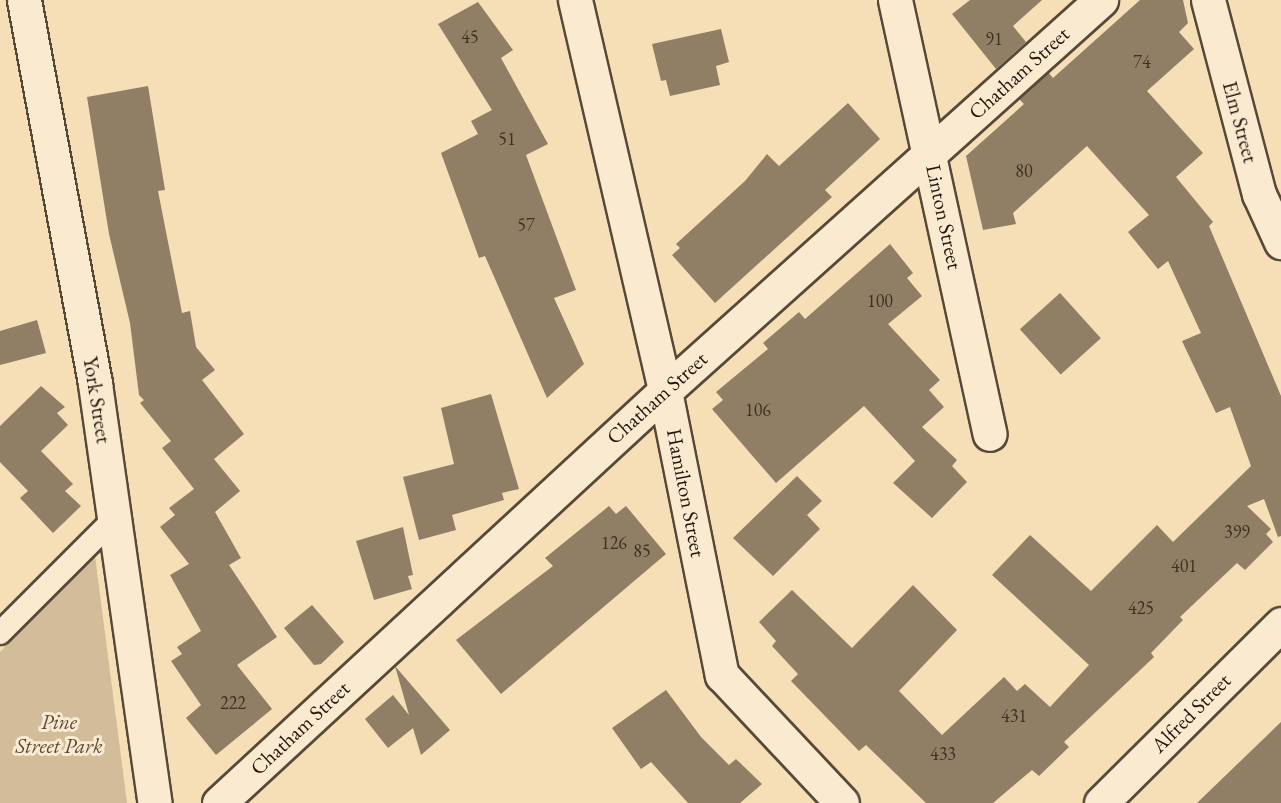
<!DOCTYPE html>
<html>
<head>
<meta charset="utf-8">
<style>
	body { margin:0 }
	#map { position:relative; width:1281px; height:803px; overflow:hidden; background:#f6deb6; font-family:"EB Garamond",serif }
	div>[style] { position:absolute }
	.green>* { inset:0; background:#d2bc99 }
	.building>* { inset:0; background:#907e65; transform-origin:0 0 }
	.roads { filter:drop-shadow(2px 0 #574938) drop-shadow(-2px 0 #574938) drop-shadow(0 2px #574938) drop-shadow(0 -2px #574938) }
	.service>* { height:22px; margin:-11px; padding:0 11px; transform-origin:11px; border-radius:11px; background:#f9ead0 }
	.minor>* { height:33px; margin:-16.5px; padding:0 16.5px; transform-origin:16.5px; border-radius:16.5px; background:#f9ead0 }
	.tertiary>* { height:33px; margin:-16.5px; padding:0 16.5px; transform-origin:16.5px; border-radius:16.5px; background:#f9ead0 }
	span { translate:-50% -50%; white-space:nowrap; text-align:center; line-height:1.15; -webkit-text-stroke:6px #f9ead0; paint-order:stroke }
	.number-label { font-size:18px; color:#3e3124 }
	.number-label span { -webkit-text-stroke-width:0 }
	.street-label { font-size:21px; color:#22170e }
	.park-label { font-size:21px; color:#574938; font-style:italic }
</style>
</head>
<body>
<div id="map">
	<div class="green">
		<div style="clip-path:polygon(95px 556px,127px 803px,0 803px,0 652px)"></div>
	</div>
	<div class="building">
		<div style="clip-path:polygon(970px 0,1042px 0,1013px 26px,1026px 42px,996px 69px,952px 14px)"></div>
		<div style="clip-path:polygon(1140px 0,1183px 0,1188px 23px,1179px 32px,1194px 49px,1147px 91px,1203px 153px,1176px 177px,1213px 222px,1209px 226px,1281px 396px,1281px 536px,1278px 537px,1264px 499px,1247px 506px,1271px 529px,1266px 534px,1273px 542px,1245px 570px,1237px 563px,1180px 617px,1183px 620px,1151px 653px,1154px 657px,1064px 742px,1069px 747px,1039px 776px,1032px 770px,993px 803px,926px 803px,866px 745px,859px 751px,791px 681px,798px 674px,772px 646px,776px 641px,759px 622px,792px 590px,852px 648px,913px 585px,957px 630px,899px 691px,942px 735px,1004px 677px,1017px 691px,1025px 684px,1050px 707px,1089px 665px,992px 575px,1030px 535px,1091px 591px,1157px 525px,1173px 542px,1251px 466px,1230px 407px,1216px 413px,1182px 341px,1201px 333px,1168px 261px,1158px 269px,1128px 232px,1149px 215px,1087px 146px,1013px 213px,1016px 224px,983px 230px,966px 156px,1024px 104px,1019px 99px,1048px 72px,1053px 78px)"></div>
		<div style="clip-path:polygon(478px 2px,513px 50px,501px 58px,548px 144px,526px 155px,576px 290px,554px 298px,584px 364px,547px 398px,485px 256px,479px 258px,441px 153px,478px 134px,471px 121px,492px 110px,438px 24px)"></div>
		<div style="clip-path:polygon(721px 29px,729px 62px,716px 66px,720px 85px,670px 96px,666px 80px,661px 81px,652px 44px)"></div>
		<div style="clip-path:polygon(148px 86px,165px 190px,158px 191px,182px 313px,190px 311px,196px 347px,215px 370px,202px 380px,244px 434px,214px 459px,240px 491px,215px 512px,241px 558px,229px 565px,277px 637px,237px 665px,272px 709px,216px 755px,186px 718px,201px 705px,171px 661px,182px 654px,177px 647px,201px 631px,170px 575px,189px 564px,160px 527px,175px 515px,169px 508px,194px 489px,162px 448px,171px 441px,140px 403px,144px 400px,139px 395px,130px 323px,109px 234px,87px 97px)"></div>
		<div style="clip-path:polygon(848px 103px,880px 139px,825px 190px,832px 197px,715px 303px,672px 255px,680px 248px,676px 244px,745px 181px,767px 154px,779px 166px)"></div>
		<div style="clip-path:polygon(890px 244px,913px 273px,907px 278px,922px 296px,888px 324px,940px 380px,929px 390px,944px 407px,922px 427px,957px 460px,952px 466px,967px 482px,932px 518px,893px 483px,915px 461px,864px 406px,776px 483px,712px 409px,723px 400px,716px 392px,768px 349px,763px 343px,799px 312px,805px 319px)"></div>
		<div style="left:1060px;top:293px;width:61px;height:54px;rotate:48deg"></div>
		<div style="clip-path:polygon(37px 320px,46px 353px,0 365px,0 331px)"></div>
		<div style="clip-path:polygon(41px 386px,65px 407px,57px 413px,68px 425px,41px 451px,73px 484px,65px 491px,81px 506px,53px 533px,20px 498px,28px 491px,0 462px,0 426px)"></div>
		<div style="clip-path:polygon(491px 394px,519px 489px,502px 493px,504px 500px,452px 515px,456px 530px,419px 540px,403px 477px,454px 464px,441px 408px)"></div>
		<div style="clip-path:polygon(797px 476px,822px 501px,807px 515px,820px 529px,773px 576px,733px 538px)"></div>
		<div style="clip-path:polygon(609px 506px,616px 514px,626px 506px,666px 554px,501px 694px,456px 640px,553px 566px,545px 558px)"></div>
		<div style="clip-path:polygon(403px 527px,413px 575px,408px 576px,412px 589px,374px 600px,356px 541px)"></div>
		<div style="clip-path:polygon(312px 605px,344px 642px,321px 664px,314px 665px,284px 628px)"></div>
		<div style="clip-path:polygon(395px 666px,450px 730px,421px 755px,413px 728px,388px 748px,365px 719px,393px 695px,409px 715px)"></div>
		<div style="clip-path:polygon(666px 690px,701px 737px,729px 765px,736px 759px,762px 784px,740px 803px,688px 803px,651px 762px,641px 769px,612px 728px)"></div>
		<div style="clip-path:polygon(1281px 722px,1281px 803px,1197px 803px)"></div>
	</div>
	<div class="roads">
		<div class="service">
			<div style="left:0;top:633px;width:163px;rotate:-45deg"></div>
		</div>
		<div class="minor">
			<div style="left:24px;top:0;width:391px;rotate:79.5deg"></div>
			<div style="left:95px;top:384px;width:423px;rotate:81.9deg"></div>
			<div style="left:575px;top:0;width:401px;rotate:77deg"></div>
			<div style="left:665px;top:391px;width:290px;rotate:78.7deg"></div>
			<div style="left:722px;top:675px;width:175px;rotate:46.8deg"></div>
			<div style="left:895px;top:0;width:444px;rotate:77.7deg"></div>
			<div style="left:1208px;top:0;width:201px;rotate:75.3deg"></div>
			<div style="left:1259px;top:194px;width:53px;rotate:65.4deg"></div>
			<div style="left:219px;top:803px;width:607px;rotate:-42.73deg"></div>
			<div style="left:665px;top:391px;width:586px;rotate:-41.89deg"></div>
		</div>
		<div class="tertiary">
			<div style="left:1101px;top:803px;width:254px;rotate:-44.8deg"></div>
		</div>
	</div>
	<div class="number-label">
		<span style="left:470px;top:37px">45</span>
		<span style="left:994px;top:39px">91</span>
		<span style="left:1142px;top:62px">74</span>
		<span style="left:507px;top:139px">51</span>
		<span style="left:1024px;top:171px">80</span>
		<span style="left:526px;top:225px">57</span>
		<span style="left:880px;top:301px">100</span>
		<span style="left:758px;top:410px">106</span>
		<span style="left:1237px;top:532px">399</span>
		<span style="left:614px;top:543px">126</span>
		<span style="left:642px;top:551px">85</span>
		<span style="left:1184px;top:566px">401</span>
		<span style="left:1141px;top:608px">425</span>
		<span style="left:233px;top:703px">222</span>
		<span style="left:1014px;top:716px">431</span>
		<span style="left:943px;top:754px">433</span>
	</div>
	<div class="street-label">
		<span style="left:1019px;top:73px;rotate:-42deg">Chatham Street</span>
		<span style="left:1240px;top:122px;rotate:75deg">Elm Street</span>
		<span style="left:944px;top:217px;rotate:78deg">Linton Street</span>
		<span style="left:657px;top:398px;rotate:-42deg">Chatham Street</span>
		<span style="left:97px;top:400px;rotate:81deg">York Street</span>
		<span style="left:686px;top:493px;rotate:79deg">Hamilton Street</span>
		<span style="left:1191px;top:713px;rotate:-45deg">Alfred Street</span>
		<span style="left:300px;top:728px;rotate:-43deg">Chatham Street</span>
	</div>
	<div class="park-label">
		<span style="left:59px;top:734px">Pine<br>Street Park</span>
	</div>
</div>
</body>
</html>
